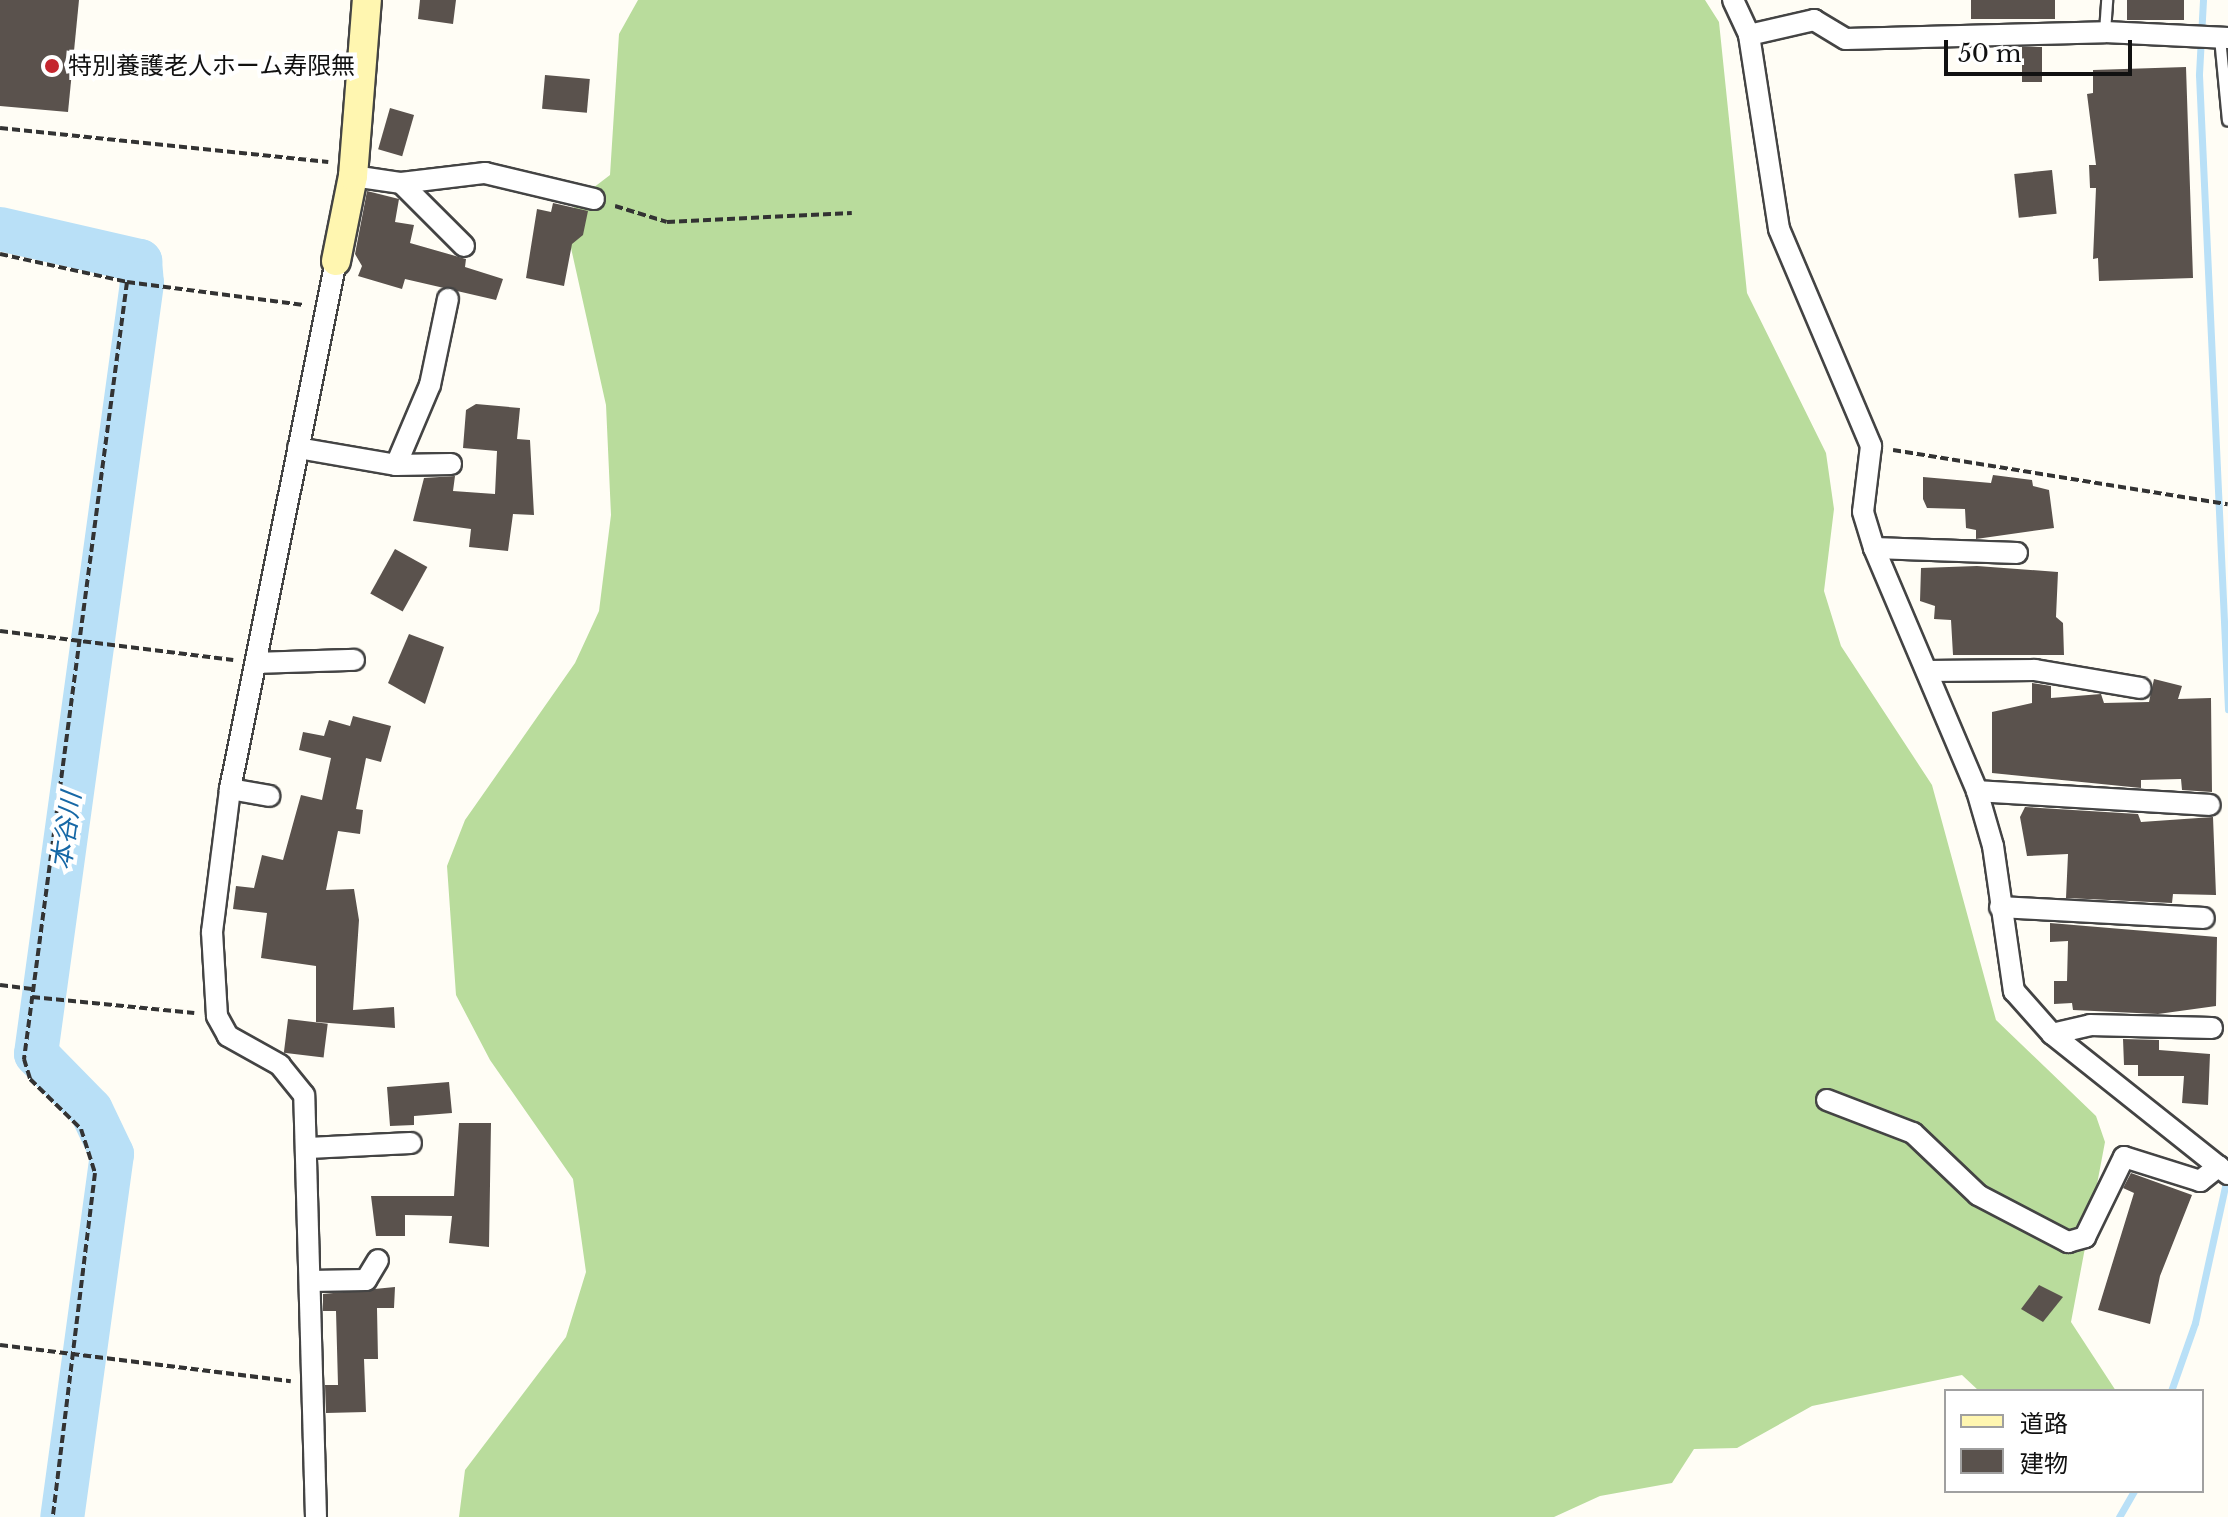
<!DOCTYPE html>
<html>
<head>
<meta charset="utf-8">
<style>
	body { margin:0 }
	#map { position:relative; width:2228px; height:1517px; overflow:hidden; background:#fffdf5; font-family:"Libre Baskerville","Noto Sans JP",serif }
	div>[style] { position:absolute }
	.forest>* { inset:0; background:#b9dc9c }
	.stream>* { height:7px; margin:-3.5px; padding:0 3.5px; transform-origin:3.5px; border-radius:3.5px; background:#b9e0f7 }
	.river>* { height:44px; margin:-22px; padding:0 22px; transform-origin:22px; border-radius:22px; background:#b9e0f7 }
	.building>* { inset:0; background:#5a524d; transform-origin:0 0 }
	.path>* { height:4px; margin-top:-2px; transform-origin:0; background:repeating-linear-gradient(90deg,#333 0 8px,transparent 0 12px) }
	.roads { filter:drop-shadow(2px 0 #444) drop-shadow(-2px 0 #444) drop-shadow(0 2px #444) drop-shadow(0 -2px #444) }
	.lane>* { height:10px; margin:-5px; padding:0 5px; transform-origin:5px; border-radius:5px; background:#fff }
	.street>* { height:20px; margin:-10px; padding:0 10px; transform-origin:10px; border-radius:10px; background:#fff }
	.secondary>* { height:28px; margin:-14px; padding:0 14px; transform-origin:14px; border-radius:14px; background:#fff6b0 }
	.dots>* { width:22px; height:22px; translate:-50% -50%; box-sizing:border-box; border:4px solid #fff; border-radius:50% }
	span { translate:-50% -50%; white-space:nowrap; text-align:center; line-height:1.15; -webkit-text-stroke:8px #fff; paint-order:stroke }
	.poi-label { font-size:24px; color:#111 }
	.left { translate:0 -50%; text-align:left }
	.water-label { font-size:26px; color:#1768a6; font-style:italic }
	.legend { position:absolute; left:1944px; top:1389px; width:260px; height:104px; box-sizing:border-box; background:#fff; border:2px solid #a0a0a0; margin:0; padding:10px 14px; list-style:none; font-size:24px; color:#111 }
	.legend li { display:flex; align-items:center; gap:16px; height:40px }
	.legend b { width:40px; border:2px solid #a0a0a0 }
	.scale { position:absolute; left:1944px; top:40px; width:188px; height:36px; box-sizing:border-box; border:4px solid #111; border-top:0; padding-left:10px; font-size:24px; line-height:28px; white-space:nowrap; color:#111; -webkit-text-stroke:6px #fff; paint-order:stroke }
</style>
</head>
<body>
<div id="map">
	<div class="forest">
		<div style="clip-path:polygon(638px 0,1705px 0,1719px 22px,1747px 293px,1826px 453px,1834px 509px,1824px 591px,1841px 646px,1932px 785px,1996px 1020px,2096px 1116px,2105px 1142px,2071px 1322px,2116px 1391px,1979px 1391px,1962px 1375px,1812px 1406px,1737px 1448px,1694px 1449px,1672px 1483px,1600px 1496px,1554px 1517px,459px 1517px,465px 1470px,566px 1337px,586px 1272px,573px 1179px,490px 1060px,456px 995px,447px 866px,465px 820px,575px 663px,599px 611px,611px 515px,606px 405px,567px 230px,576px 201px,610px 175px,619px 34px)"></div>
	</div>
	<div class="stream">
		<div style="left:2203px;top:0;width:75px;rotate:93.1deg"></div>
		<div style="left:2199px;top:75px;width:635px;rotate:87.38deg"></div>
		<div style="left:2171px;top:1391px;width:72px;rotate:-70.6deg"></div>
		<div style="left:2195px;top:1323px;width:149px;rotate:-77.6deg"></div>
		<div style="left:2119px;top:1517px;width:30px;rotate:-60deg"></div>
	</div>
	<div class="river">
		<div style="left:0;top:229px;width:144px;rotate:12.9deg"></div>
		<div style="left:140px;top:261px;width:22px;rotate:85deg"></div>
		<div style="left:142px;top:283px;width:778px;rotate:97.83deg"></div>
		<div style="left:36px;top:1054px;width:78px;rotate:45.5deg"></div>
		<div style="left:91px;top:1110px;width:49px;rotate:64.5deg"></div>
		<div style="left:112px;top:1154px;width:366px;rotate:97.8deg"></div>
	</div>
	<div class="building">
		<div style="clip-path:polygon(0 0,79px 0,68px 112px,0 106px)"></div>
		<div style="clip-path:polygon(420px 0,456px 0,453px 24px,418px 19px)"></div>
		<div style="left:1971px;top:0;width:84px;height:19px"></div>
		<div style="left:2127px;top:0;width:57px;height:20px"></div>
		<div style="left:2022px;top:47px;width:20px;height:35px"></div>
		<div style="clip-path:polygon(2186px 67px,2193px 278px,2099px 281px,2098px 258px,2093px 259px,2096px 188px,2090px 188px,2089px 165px,2096px 165px,2087px 94px,2093px 93px,2093px 70px)"></div>
		<div style="left:545px;top:75px;width:45px;height:34px;rotate:5deg"></div>
		<div style="left:390px;top:108px;width:25px;height:43px;rotate:16deg"></div>
		<div style="left:2052px;top:170px;width:44px;height:38px;rotate:84deg"></div>
		<div style="clip-path:polygon(367px 191px,399px 199px,395px 222px,414px 225px,410px 243px,466px 259px,465px 267px,503px 279px,496px 300px,405px 279px,402px 289px,358px 276px,362px 266px,355px 254px)"></div>
		<div style="clip-path:polygon(553px 203px,588px 211px,583px 235px,572px 244px,564px 286px,526px 278px,537px 209px,551px 212px)"></div>
		<div style="clip-path:polygon(476px 404px,520px 408px,517px 439px,530px 440px,534px 515px,513px 514px,508px 551px,469px 547px,471px 529px,413px 521px,424px 478px,455px 476px,453px 491px,495px 494px,497px 451px,463px 448px,466px 410px)"></div>
		<div style="clip-path:polygon(1993px 475px,2032px 480px,2033px 486px,2049px 490px,2054px 528px,1976px 539px,1976px 530px,1966px 528px,1965px 509px,1927px 508px,1923px 499px,1923px 477px,1991px 483px)"></div>
		<div style="left:395px;top:549px;width:37px;height:51px;rotate:29deg"></div>
		<div style="clip-path:polygon(1977px 566px,2058px 572px,2056px 617px,2063px 623px,2064px 655px,1953px 655px,1951px 620px,1934px 619px,1935px 606px,1920px 601px,1921px 568px)"></div>
		<div style="clip-path:polygon(409px 634px,444px 647px,425px 704px,388px 683px)"></div>
		<div style="clip-path:polygon(2154px 679px,2182px 686px,2178px 699px,2211px 698px,2212px 792px,2182px 790px,2181px 779px,2141px 780px,2141px 788px,1992px 773px,1992px 712px,2032px 703px,2032px 683px,2051px 686px,2051px 698px,2101px 694px,2104px 703px,2149px 702px)"></div>
		<div style="clip-path:polygon(353px 716px,391px 726px,381px 762px,366px 758px,356px 809px,363px 810px,360px 834px,338px 831px,326px 890px,354px 889px,359px 920px,353px 1010px,394px 1007px,395px 1028px,316px 1022px,316px 966px,261px 958px,267px 913px,233px 909px,236px 886px,254px 888px,262px 855px,283px 860px,301px 795px,322px 800px,331px 758px,299px 750px,303px 732px,324px 736px,329px 720px,350px 726px)"></div>
		<div style="clip-path:polygon(2025px 807px,2138px 814px,2141px 822px,2213px 817px,2216px 895px,2173px 894px,2172px 903px,2066px 898px,2068px 854px,2027px 856px,2020px 817px)"></div>
		<div style="clip-path:polygon(2050px 923px,2217px 937px,2216px 1006px,2158px 1014px,2073px 1010px,2072px 1003px,2054px 1004px,2054px 981px,2067px 981px,2068px 941px,2050px 942px)"></div>
		<div style="left:288px;top:1019px;width:40px;height:34px;rotate:7deg"></div>
		<div style="clip-path:polygon(2123px 1039px,2159px 1040px,2159px 1050px,2210px 1054px,2208px 1105px,2182px 1103px,2184px 1076px,2138px 1076px,2138px 1065px,2124px 1065px)"></div>
		<div style="clip-path:polygon(449px 1082px,452px 1113px,414px 1116px,414px 1125px,390px 1126px,387px 1087px)"></div>
		<div style="clip-path:polygon(459px 1123px,491px 1123px,489px 1247px,449px 1243px,452px 1216px,405px 1215px,405px 1236px,376px 1236px,371px 1196px,454px 1196px)"></div>
		<div style="clip-path:polygon(2131px 1173px,2192px 1195px,2160px 1276px,2150px 1324px,2098px 1310px,2134px 1193px,2123px 1188px)"></div>
		<div style="clip-path:polygon(2039px 1285px,2063px 1297px,2043px 1322px,2021px 1309px)"></div>
		<div style="clip-path:polygon(395px 1287px,394px 1308px,377px 1308px,378px 1359px,364px 1359px,366px 1412px,326px 1413px,325px 1385px,338px 1385px,336px 1311px,323px 1311px,323px 1294px)"></div>
	</div>
	<div class="path">
		<div style="left:0;top:128px;width:330px;rotate:5.9deg"></div>
		<div style="left:615px;top:206px;width:54px;rotate:17.1deg"></div>
		<div style="left:667px;top:222px;width:185px;rotate:-2.8deg"></div>
		<div style="left:0;top:254px;width:130px;rotate:12.4deg"></div>
		<div style="left:127px;top:282px;width:784px;rotate:97.55deg"></div>
		<div style="left:24px;top:1059px;width:21px;rotate:73deg"></div>
		<div style="left:30px;top:1079px;width:71px;rotate:44.4deg"></div>
		<div style="left:81px;top:1129px;width:46px;rotate:72.3deg"></div>
		<div style="left:95px;top:1173px;width:347px;rotate:97deg"></div>
		<div style="left:127px;top:282px;width:178px;rotate:7.4deg"></div>
		<div style="left:1893px;top:450px;width:339px;rotate:9.2deg"></div>
		<div style="left:0;top:631px;width:235px;rotate:7.1deg"></div>
		<div style="left:0;top:985px;width:32px;rotate:7deg"></div>
		<div style="left:32px;top:997px;width:163px;rotate:5.6deg"></div>
		<div style="left:0;top:1345px;width:293px;rotate:7.1deg"></div>
	</div>
	<div class="roads">
		<div class="lane">
			<div style="left:2105px;top:32px;width:32px;rotate:-86deg"></div>
			<div style="left:2220px;top:38px;width:83px;rotate:84.5deg"></div>
		</div>
		<div class="street">
			<div style="left:1733px;top:0;width:38px;rotate:65deg"></div>
			<div style="left:1749px;top:35px;width:196px;rotate:81.2deg"></div>
			<div style="left:1779px;top:229px;width:236px;rotate:67deg"></div>
			<div style="left:1871px;top:446px;width:66px;rotate:96.9deg"></div>
			<div style="left:1863px;top:512px;width:38px;rotate:73deg"></div>
			<div style="left:1874px;top:548px;width:264px;rotate:67deg"></div>
			<div style="left:1977px;top:791px;width:57px;rotate:73.8deg"></div>
			<div style="left:1993px;top:846px;width:147px;rotate:81.8deg"></div>
			<div style="left:2014px;top:991px;width:57px;rotate:48.5deg"></div>
			<div style="left:2052px;top:1034px;width:225px;rotate:38.5deg"></div>
			<div style="left:1749px;top:35px;width:67px;rotate:-13deg"></div>
			<div style="left:1814px;top:20px;width:37px;rotate:31deg"></div>
			<div style="left:1846px;top:39px;width:259px;rotate:-1.5deg"></div>
			<div style="left:2105px;top:32px;width:123px;rotate:2.8deg"></div>
			<div style="left:353px;top:176px;width:49px;rotate:8.3deg"></div>
			<div style="left:401px;top:183px;width:89px;rotate:45deg"></div>
			<div style="left:401px;top:183px;width:85px;rotate:-6.8deg"></div>
			<div style="left:485px;top:173px;width:112px;rotate:13.4deg"></div>
			<div style="left:298px;top:448px;width:99px;rotate:9.8deg"></div>
			<div style="left:396px;top:465px;width:55px;rotate:-1deg"></div>
			<div style="left:396px;top:465px;width:87px;rotate:-67deg"></div>
			<div style="left:430px;top:385px;width:88px;rotate:-78.2deg"></div>
			<div style="left:1874px;top:548px;width:143px;rotate:2deg"></div>
			<div style="left:256px;top:663px;width:98px;rotate:-1.8deg"></div>
			<div style="left:1927px;top:671px;width:108px;rotate:-0.5deg"></div>
			<div style="left:2035px;top:670px;width:107px;rotate:9.7deg"></div>
			<div style="left:230px;top:789px;width:40px;rotate:10deg"></div>
			<div style="left:1977px;top:791px;width:233px;rotate:3.4deg"></div>
			<div style="left:2000px;top:907px;width:204px;rotate:3.1deg"></div>
			<div style="left:2052px;top:1034px;width:39px;rotate:-13deg"></div>
			<div style="left:2090px;top:1025px;width:122px;rotate:1.4deg"></div>
			<div style="left:1827px;top:1100px;width:92px;rotate:21deg"></div>
			<div style="left:1913px;top:1133px;width:90px;rotate:43.6deg"></div>
			<div style="left:1978px;top:1195px;width:102px;rotate:27.6deg"></div>
			<div style="left:2068px;top:1242px;width:18px;rotate:-16deg"></div>
			<div style="left:2085px;top:1237px;width:89px;rotate:-64deg"></div>
			<div style="left:2124px;top:1157px;width:80px;rotate:17.5deg"></div>
			<div style="left:2200px;top:1181px;width:24px;rotate:-38deg"></div>
			<div style="left:308px;top:1148px;width:103px;rotate:-2.8deg"></div>
			<div style="left:310px;top:1281px;width:56px;rotate:-1deg"></div>
			<div style="left:366px;top:1280px;width:23px;rotate:-59deg"></div>
			<div style="left:316px;top:1517px;width:422px;rotate:-91.6deg"></div>
			<div style="left:304px;top:1095px;width:38px;rotate:-129deg"></div>
			<div style="left:280px;top:1065px;width:60px;rotate:-150.9deg"></div>
			<div style="left:228px;top:1036px;width:23px;rotate:-119deg"></div>
			<div style="left:217px;top:1016px;width:84px;rotate:-93.4deg"></div>
			<div style="left:212px;top:932px;width:144px;rotate:-82.8deg"></div>
			<div style="left:230px;top:789px;width:539px;rotate:-78.65deg"></div>
		</div>
		<div class="secondary">
			<div style="left:336px;top:261px;width:87px;rotate:-78.7deg"></div>
			<div style="left:353px;top:176px;width:177px;rotate:-85.5deg"></div>
		</div>
	</div>
	<div class="dots">
		<div style="left:52px;top:66px;background:#c4262e"></div>
	</div>
	<div class="poi-label">
		<span class="left" style="left:68px;top:66px">特別養護老人ホーム寿限無</span>
	</div>
	<div class="water-label">
		<span style="left:67px;top:831px;rotate:-82deg">本谷川</span>
	</div>
	<ul class="legend">
	<li><b style="height:10px;background:#fff6b0"></b>道路</li>
	<li><b style="height:22px;background:#5a524d"></b>建物</li>
	</ul>
	<div class="scale">50 m</div>
</div>
</body>
</html>
